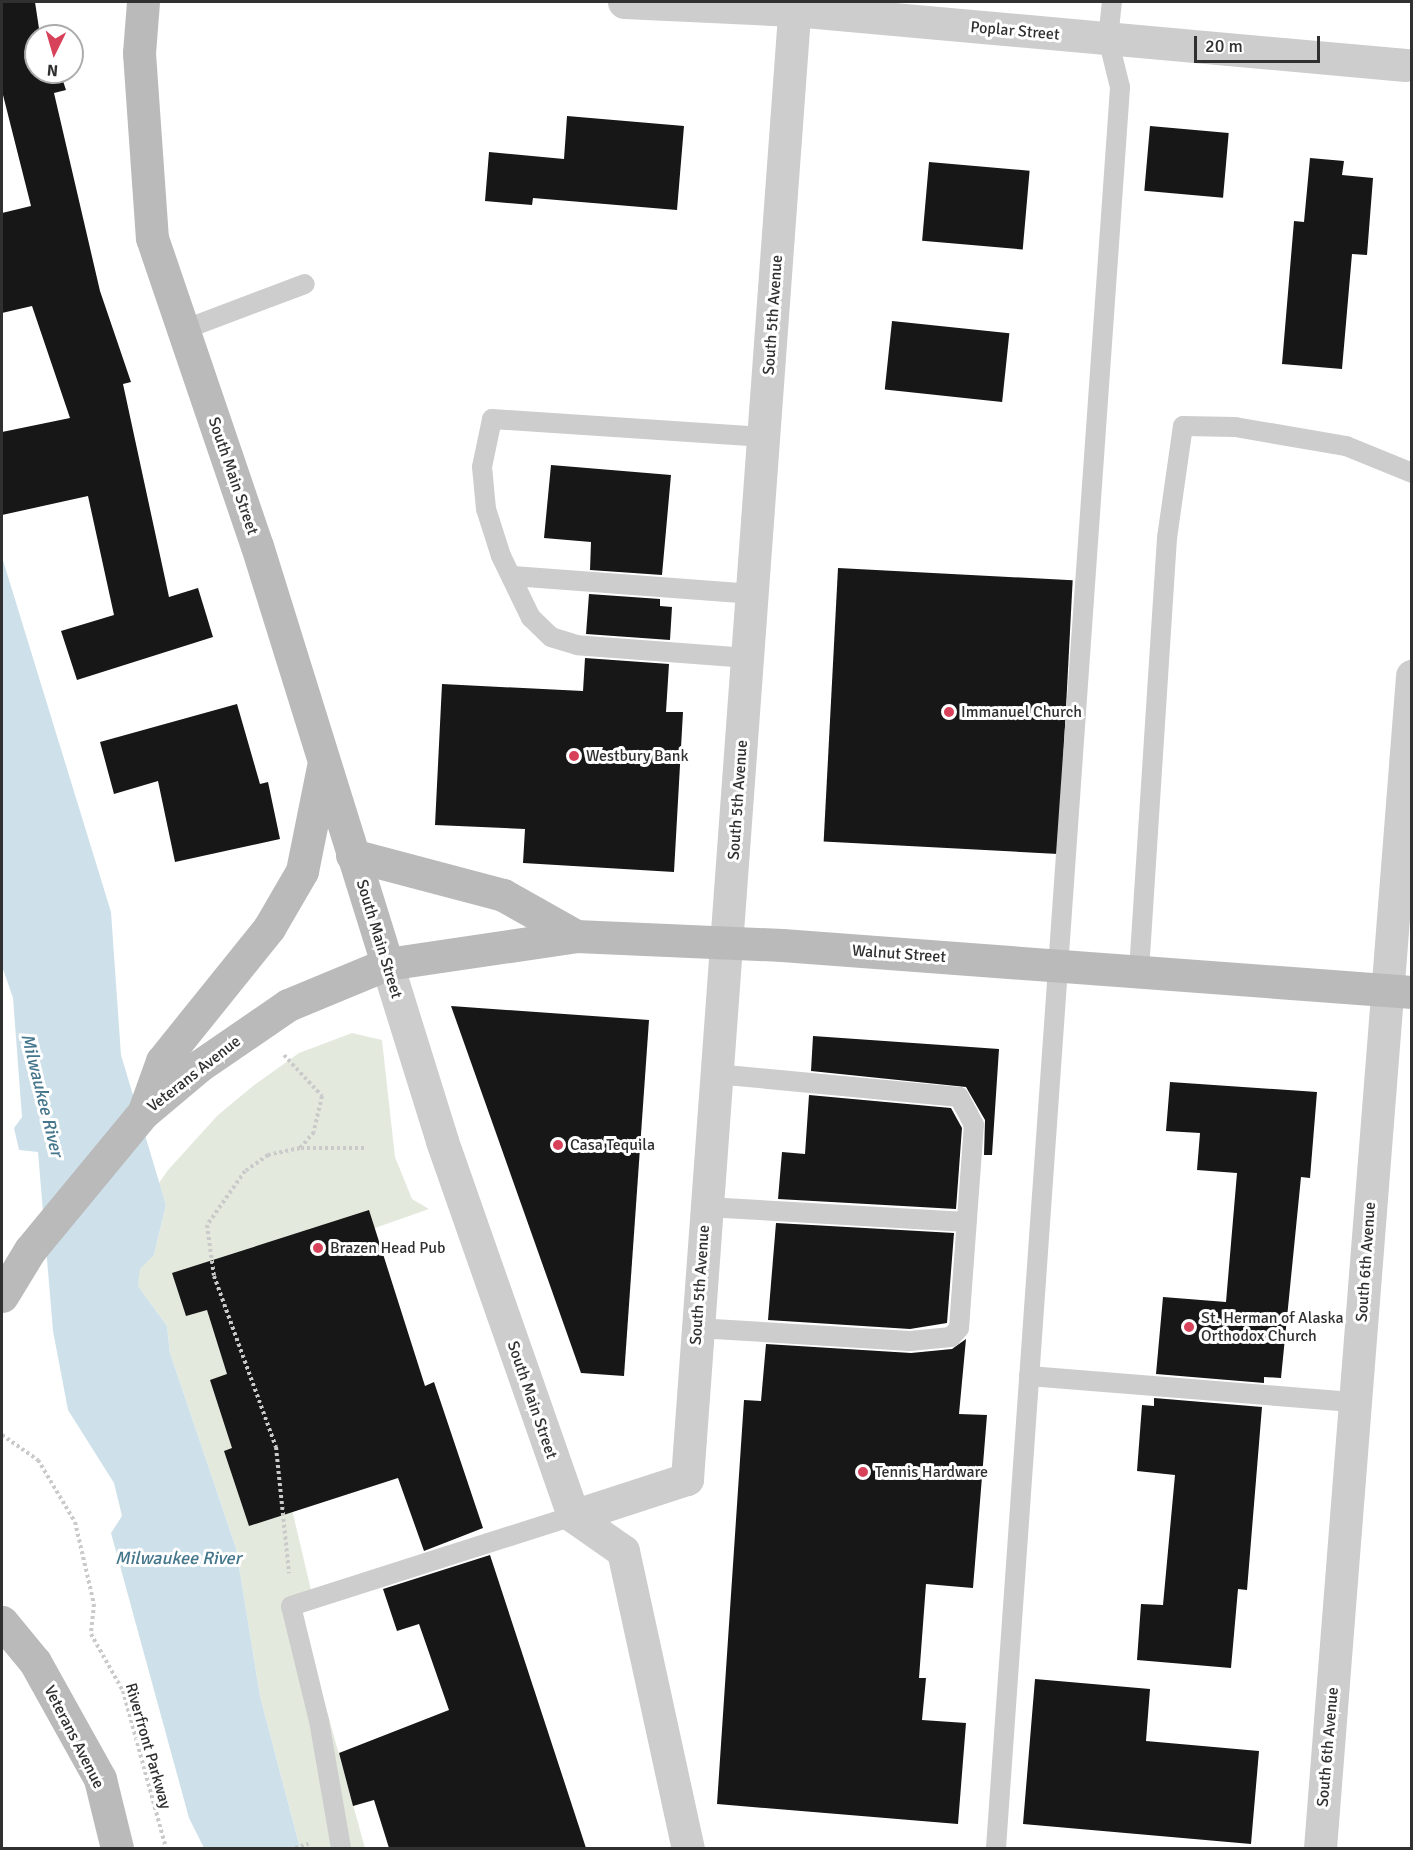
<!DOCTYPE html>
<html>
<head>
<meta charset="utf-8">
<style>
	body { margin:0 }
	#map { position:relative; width:1413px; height:1850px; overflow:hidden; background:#fff; font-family:Signika,sans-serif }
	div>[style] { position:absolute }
	.green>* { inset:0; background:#e4e9dd }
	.water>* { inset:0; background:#cee1ea }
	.building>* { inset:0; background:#171717; transform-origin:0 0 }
	.path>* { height:4px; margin-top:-2px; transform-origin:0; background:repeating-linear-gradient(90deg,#cacaca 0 3px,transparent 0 6px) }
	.lane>* { height:20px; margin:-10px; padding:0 10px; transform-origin:10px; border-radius:10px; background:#cdcdcd }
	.street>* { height:33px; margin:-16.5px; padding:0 16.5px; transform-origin:16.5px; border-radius:16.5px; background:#cdcdcd }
	.secondary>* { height:33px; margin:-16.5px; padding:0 16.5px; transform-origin:16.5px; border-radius:16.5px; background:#bababa }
	.dots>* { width:16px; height:16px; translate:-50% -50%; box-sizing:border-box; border:3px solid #fff; border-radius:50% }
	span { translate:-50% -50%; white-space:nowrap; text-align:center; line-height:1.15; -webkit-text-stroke:6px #fff; paint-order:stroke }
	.street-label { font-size:16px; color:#303030 }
	.poi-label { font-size:16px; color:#303030 }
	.left { translate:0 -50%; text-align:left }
	.water-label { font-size:18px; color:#44768c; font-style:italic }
	.frame { position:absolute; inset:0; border:3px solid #303030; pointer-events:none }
	.north { position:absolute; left:24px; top:24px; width:60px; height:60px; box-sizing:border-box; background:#fff; border:2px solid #acacac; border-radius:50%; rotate:185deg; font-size:16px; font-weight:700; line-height:24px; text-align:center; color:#303030 }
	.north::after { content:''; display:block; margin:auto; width:21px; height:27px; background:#d7425a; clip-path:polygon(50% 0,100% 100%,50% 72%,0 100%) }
	.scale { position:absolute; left:1194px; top:36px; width:126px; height:27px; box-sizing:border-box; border:3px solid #303030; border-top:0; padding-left:8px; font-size:18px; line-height:21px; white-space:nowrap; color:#303030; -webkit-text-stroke:4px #fff; paint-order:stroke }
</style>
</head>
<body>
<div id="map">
	<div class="green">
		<div style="clip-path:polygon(352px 1033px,382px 1040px,395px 1157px,412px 1199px,429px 1209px,318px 1248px,267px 1403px,311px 1590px,295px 1596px,365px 1848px,300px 1848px,260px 1696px,236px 1548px,170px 1353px,167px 1326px,138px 1286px,139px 1269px,154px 1255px,166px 1205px,159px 1183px,168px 1170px,218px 1115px,253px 1086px,299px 1053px)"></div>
	</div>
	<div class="water">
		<div style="clip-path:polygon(2px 557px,111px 912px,121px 1055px,166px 1205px,154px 1255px,140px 1269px,138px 1286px,167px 1326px,170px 1353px,236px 1548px,260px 1696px,300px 1848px,204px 1848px,189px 1818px,111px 1533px,122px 1516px,114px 1483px,68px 1410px,53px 1331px,38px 1152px,19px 1150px,14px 1128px,22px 1117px,13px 998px,2px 966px)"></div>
	</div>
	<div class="building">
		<div style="clip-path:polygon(2px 2px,35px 2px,40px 35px,48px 33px,49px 36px,36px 36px,36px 72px,60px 72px,66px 90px,54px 93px,100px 291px,131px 382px,123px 384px,169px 597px,198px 588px,213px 637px,77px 680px,61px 631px,114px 615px,88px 496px,2px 515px,2px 432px,70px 418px,32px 306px,2px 313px,2px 213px,31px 206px,2px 91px)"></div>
		<div style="clip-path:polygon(567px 116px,684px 126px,677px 210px,533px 198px,532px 205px,485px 201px,489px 152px,564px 159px)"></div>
		<div style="left:1150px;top:126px;width:79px;height:65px;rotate:5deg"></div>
		<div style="clip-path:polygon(1310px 158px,1344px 161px,1342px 175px,1373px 178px,1367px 255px,1352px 254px,1342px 369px,1282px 364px,1294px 221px,1304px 222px)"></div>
		<div style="left:929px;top:162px;width:101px;height:79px;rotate:5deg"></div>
		<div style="left:892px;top:321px;width:118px;height:69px;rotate:6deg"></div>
		<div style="clip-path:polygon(551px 465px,671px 475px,662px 575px,590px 570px,591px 542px,544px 538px)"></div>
		<div style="left:838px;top:568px;width:235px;height:274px;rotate:3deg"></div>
		<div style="clip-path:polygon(589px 594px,660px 599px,660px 606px,672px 607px,670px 640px,586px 634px)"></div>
		<div style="clip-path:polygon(585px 658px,669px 664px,666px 712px,683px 712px,674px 872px,523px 863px,525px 829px,435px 825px,442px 684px,583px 691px)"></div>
		<div style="clip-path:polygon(237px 704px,260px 784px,268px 782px,280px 839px,175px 862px,158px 781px,114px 794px,100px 742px)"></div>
		<div style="clip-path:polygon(451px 1006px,649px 1020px,624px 1376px,581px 1373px)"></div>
		<div style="clip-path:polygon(813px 1036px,999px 1049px,992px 1155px,984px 1155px,985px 1120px,966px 1087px,811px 1071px)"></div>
		<div style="clip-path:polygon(1170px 1082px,1317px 1092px,1310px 1178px,1301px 1177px,1281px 1378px,1264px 1377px,1264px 1383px,1156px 1374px,1163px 1297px,1226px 1302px,1237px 1173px,1197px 1170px,1200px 1133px,1166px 1131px)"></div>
		<div style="clip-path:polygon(809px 1095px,951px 1108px,962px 1128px,956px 1209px,778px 1199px,782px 1152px,805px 1154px)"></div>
		<div style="clip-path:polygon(369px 1210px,425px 1386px,434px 1382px,483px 1528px,424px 1551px,398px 1478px,249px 1526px,224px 1451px,232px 1448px,210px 1380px,227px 1374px,207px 1310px,186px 1316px,172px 1273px)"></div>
		<div style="clip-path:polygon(776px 1223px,954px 1233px,947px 1323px,910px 1329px,768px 1320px)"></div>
		<div style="clip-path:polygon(966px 1339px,959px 1414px,987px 1415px,973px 1588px,926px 1584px,919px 1678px,926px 1678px,922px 1720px,966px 1723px,958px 1824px,717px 1804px,744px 1400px,761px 1401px,766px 1344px,911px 1353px,952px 1349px)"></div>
		<div style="clip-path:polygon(1154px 1398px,1262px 1407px,1247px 1590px,1238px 1589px,1231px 1668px,1137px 1660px,1141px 1604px,1163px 1605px,1175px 1475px,1137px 1471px,1142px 1405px,1154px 1406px)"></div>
		<div style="clip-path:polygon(490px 1555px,586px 1848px,389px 1848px,374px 1800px,353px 1806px,339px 1753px,449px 1710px,419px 1624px,397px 1631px,383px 1589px)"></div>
		<div style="clip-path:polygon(1035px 1679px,1150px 1689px,1146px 1741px,1259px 1751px,1251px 1844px,1023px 1824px)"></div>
	</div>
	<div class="path">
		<div style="left:284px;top:1055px;width:56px;rotate:47.2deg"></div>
		<div style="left:322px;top:1096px;width:37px;rotate:103deg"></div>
		<div style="left:314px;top:1132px;width:21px;rotate:131deg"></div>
		<div style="left:300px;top:1148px;width:33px;rotate:168deg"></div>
		<div style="left:268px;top:1155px;width:28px;rotate:145deg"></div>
		<div style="left:245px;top:1171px;width:66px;rotate:125.1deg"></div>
		<div style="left:207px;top:1225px;width:51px;rotate:82.2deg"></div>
		<div style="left:214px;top:1276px;width:182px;rotate:70.1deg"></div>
		<div style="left:276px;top:1447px;width:127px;rotate:84.1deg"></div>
		<div style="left:301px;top:1148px;width:64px"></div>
		<div style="left:2px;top:1435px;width:44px;rotate:34.8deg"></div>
		<div style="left:38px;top:1460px;width:72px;rotate:59.2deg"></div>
		<div style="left:75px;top:1522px;width:84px;rotate:77deg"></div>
		<div style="left:94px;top:1604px;width:30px;rotate:96deg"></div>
		<div style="left:91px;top:1634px;width:65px;rotate:60.7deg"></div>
		<div style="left:123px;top:1691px;width:163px;rotate:74.7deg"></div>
		<div style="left:295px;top:1848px;width:14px;rotate:-17deg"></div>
	</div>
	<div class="lane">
		<div style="left:183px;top:330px;width:130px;rotate:-20.7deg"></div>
		<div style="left:513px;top:576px;width:241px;rotate:4.3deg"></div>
		<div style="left:748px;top:658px;width:171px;rotate:-175.7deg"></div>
		<div style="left:577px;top:645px;width:27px;rotate:-163deg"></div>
		<div style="left:551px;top:637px;width:28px;rotate:-136deg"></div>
		<div style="left:531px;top:618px;width:69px;rotate:-115.8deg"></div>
		<div style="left:501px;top:556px;width:49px;rotate:-107.7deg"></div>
		<div style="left:486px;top:509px;width:42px;rotate:-95.4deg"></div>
		<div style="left:482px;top:467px;width:49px;rotate:-78.2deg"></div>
		<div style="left:492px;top:419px;width:273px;rotate:3.8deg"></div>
		<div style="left:1139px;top:971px;width:434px;rotate:-86.3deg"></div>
		<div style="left:1167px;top:538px;width:113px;rotate:-81.9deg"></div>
		<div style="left:1183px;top:426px;width:52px;rotate:1.1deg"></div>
		<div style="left:1235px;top:427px;width:113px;rotate:9.7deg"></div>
		<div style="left:1346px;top:446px;width:71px;rotate:22.2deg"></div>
		<div style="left:706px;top:1207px;width:261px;rotate:3.3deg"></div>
		<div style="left:697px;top:1328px;width:213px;rotate:3.5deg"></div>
		<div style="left:910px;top:1341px;width:41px;rotate:-5.6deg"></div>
		<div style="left:951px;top:1337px;width:12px;rotate:-48deg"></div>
		<div style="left:959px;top:1328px;width:204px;rotate:-85.8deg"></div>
		<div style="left:974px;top:1125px;width:32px;rotate:-118deg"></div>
		<div style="left:959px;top:1097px;width:245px;rotate:-174.6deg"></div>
		<div style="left:1029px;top:1376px;width:327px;rotate:4.6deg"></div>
		<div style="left:341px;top:1848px;width:129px;rotate:-99.8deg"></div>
		<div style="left:319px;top:1721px;width:118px;rotate:-103.7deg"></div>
		<div style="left:291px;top:1606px;width:296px;rotate:-17.7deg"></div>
		<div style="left:996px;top:1848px;width:1765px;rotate:-85.97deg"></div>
		<div style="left:1120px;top:87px;width:49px;rotate:-104deg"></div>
		<div style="left:1108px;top:39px;width:37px;rotate:-84deg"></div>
	</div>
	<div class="street">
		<div style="left:624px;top:2px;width:170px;rotate:2.7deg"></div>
		<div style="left:794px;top:10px;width:614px;rotate:5.14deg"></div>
		<div style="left:387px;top:964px;width:185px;rotate:72.7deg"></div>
		<div style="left:442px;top:1141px;width:397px;rotate:70.7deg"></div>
		<div style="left:573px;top:1516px;width:61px;rotate:35deg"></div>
		<div style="left:623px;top:1551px;width:304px;rotate:77.7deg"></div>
		<div style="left:573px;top:1516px;width:120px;rotate:-18deg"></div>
		<div style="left:687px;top:1479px;width:1481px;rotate:-85.82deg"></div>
		<div style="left:1320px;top:1848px;width:1176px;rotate:-85.51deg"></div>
	</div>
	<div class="secondary">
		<div style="left:143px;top:2px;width:51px;rotate:94.5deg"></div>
		<div style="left:139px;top:53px;width:185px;rotate:86deg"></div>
		<div style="left:152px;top:238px;width:325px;rotate:71.2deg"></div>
		<div style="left:257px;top:546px;width:438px;rotate:72.7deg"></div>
		<div style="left:352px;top:855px;width:156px;rotate:14.8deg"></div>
		<div style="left:503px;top:895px;width:84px;rotate:29.3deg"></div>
		<div style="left:144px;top:1111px;width:53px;rotate:-70.2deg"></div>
		<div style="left:162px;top:1061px;width:171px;rotate:-51.2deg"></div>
		<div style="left:269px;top:928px;width:66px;rotate:-59.9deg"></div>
		<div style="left:302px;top:871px;width:106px;rotate:-78.6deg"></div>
		<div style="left:2px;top:1296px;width:54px;rotate:-58.7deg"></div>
		<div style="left:30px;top:1250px;width:178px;rotate:-50.5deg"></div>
		<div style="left:143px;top:1113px;width:73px;rotate:-40deg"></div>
		<div style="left:199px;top:1066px;width:108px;rotate:-34.4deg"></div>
		<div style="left:288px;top:1005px;width:107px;rotate:-22.5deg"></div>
		<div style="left:387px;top:964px;width:191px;rotate:-8.4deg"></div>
		<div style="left:576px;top:936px;width:206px;rotate:2.5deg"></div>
		<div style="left:782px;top:945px;width:632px;rotate:4.27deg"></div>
		<div style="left:2px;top:1622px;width:52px;rotate:50.5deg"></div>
		<div style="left:35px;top:1662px;width:134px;rotate:60.9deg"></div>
		<div style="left:100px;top:1779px;width:71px;rotate:76.2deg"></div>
	</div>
	<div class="dots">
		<div style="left:949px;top:712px;background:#d7425a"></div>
		<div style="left:574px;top:756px;background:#d7425a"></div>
		<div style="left:558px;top:1145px;background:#d7425a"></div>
		<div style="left:318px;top:1248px;background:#d7425a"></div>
		<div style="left:1189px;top:1327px;background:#d7425a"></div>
		<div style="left:863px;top:1472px;background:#d7425a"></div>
	</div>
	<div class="street-label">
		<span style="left:1015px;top:31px;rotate:5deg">Poplar Street</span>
		<span style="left:773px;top:315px;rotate:-86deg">South 5th Avenue</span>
		<span style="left:233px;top:476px;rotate:71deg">South Main Street</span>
		<span style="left:738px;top:800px;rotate:-86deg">South 5th Avenue</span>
		<span style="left:379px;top:939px;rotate:73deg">South Main Street</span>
		<span style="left:899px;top:954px;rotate:4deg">Walnut Street</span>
		<span style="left:194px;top:1074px;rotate:-38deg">Veterans Avenue</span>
		<span style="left:1366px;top:1262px;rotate:-86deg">South 6th Avenue</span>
		<span style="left:700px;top:1285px;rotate:-86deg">South 5th Avenue</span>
		<span style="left:532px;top:1400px;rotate:71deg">South Main Street</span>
		<span style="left:74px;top:1737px;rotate:63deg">Veterans Avenue</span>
		<span style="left:148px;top:1746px;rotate:74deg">Riverfront Parkway</span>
		<span style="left:1328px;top:1747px;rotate:-85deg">South 6th Avenue</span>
	</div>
	<div class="poi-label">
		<span class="left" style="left:961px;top:712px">Immanuel Church</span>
		<span class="left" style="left:586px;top:756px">Westbury Bank</span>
		<span class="left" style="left:570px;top:1145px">Casa Tequila</span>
		<span class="left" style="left:330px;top:1248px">Brazen Head Pub</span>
		<span class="left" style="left:1201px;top:1327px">St. Herman of Alaska<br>Orthodox Church</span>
		<span class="left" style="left:875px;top:1472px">Tennis Hardware</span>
	</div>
	<div class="water-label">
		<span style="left:42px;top:1095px;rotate:76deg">Milwaukee River</span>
		<span style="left:178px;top:1558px">Milwaukee River</span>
	</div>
	<div class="frame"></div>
	<div class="north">N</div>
	<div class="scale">20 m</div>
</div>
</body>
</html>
